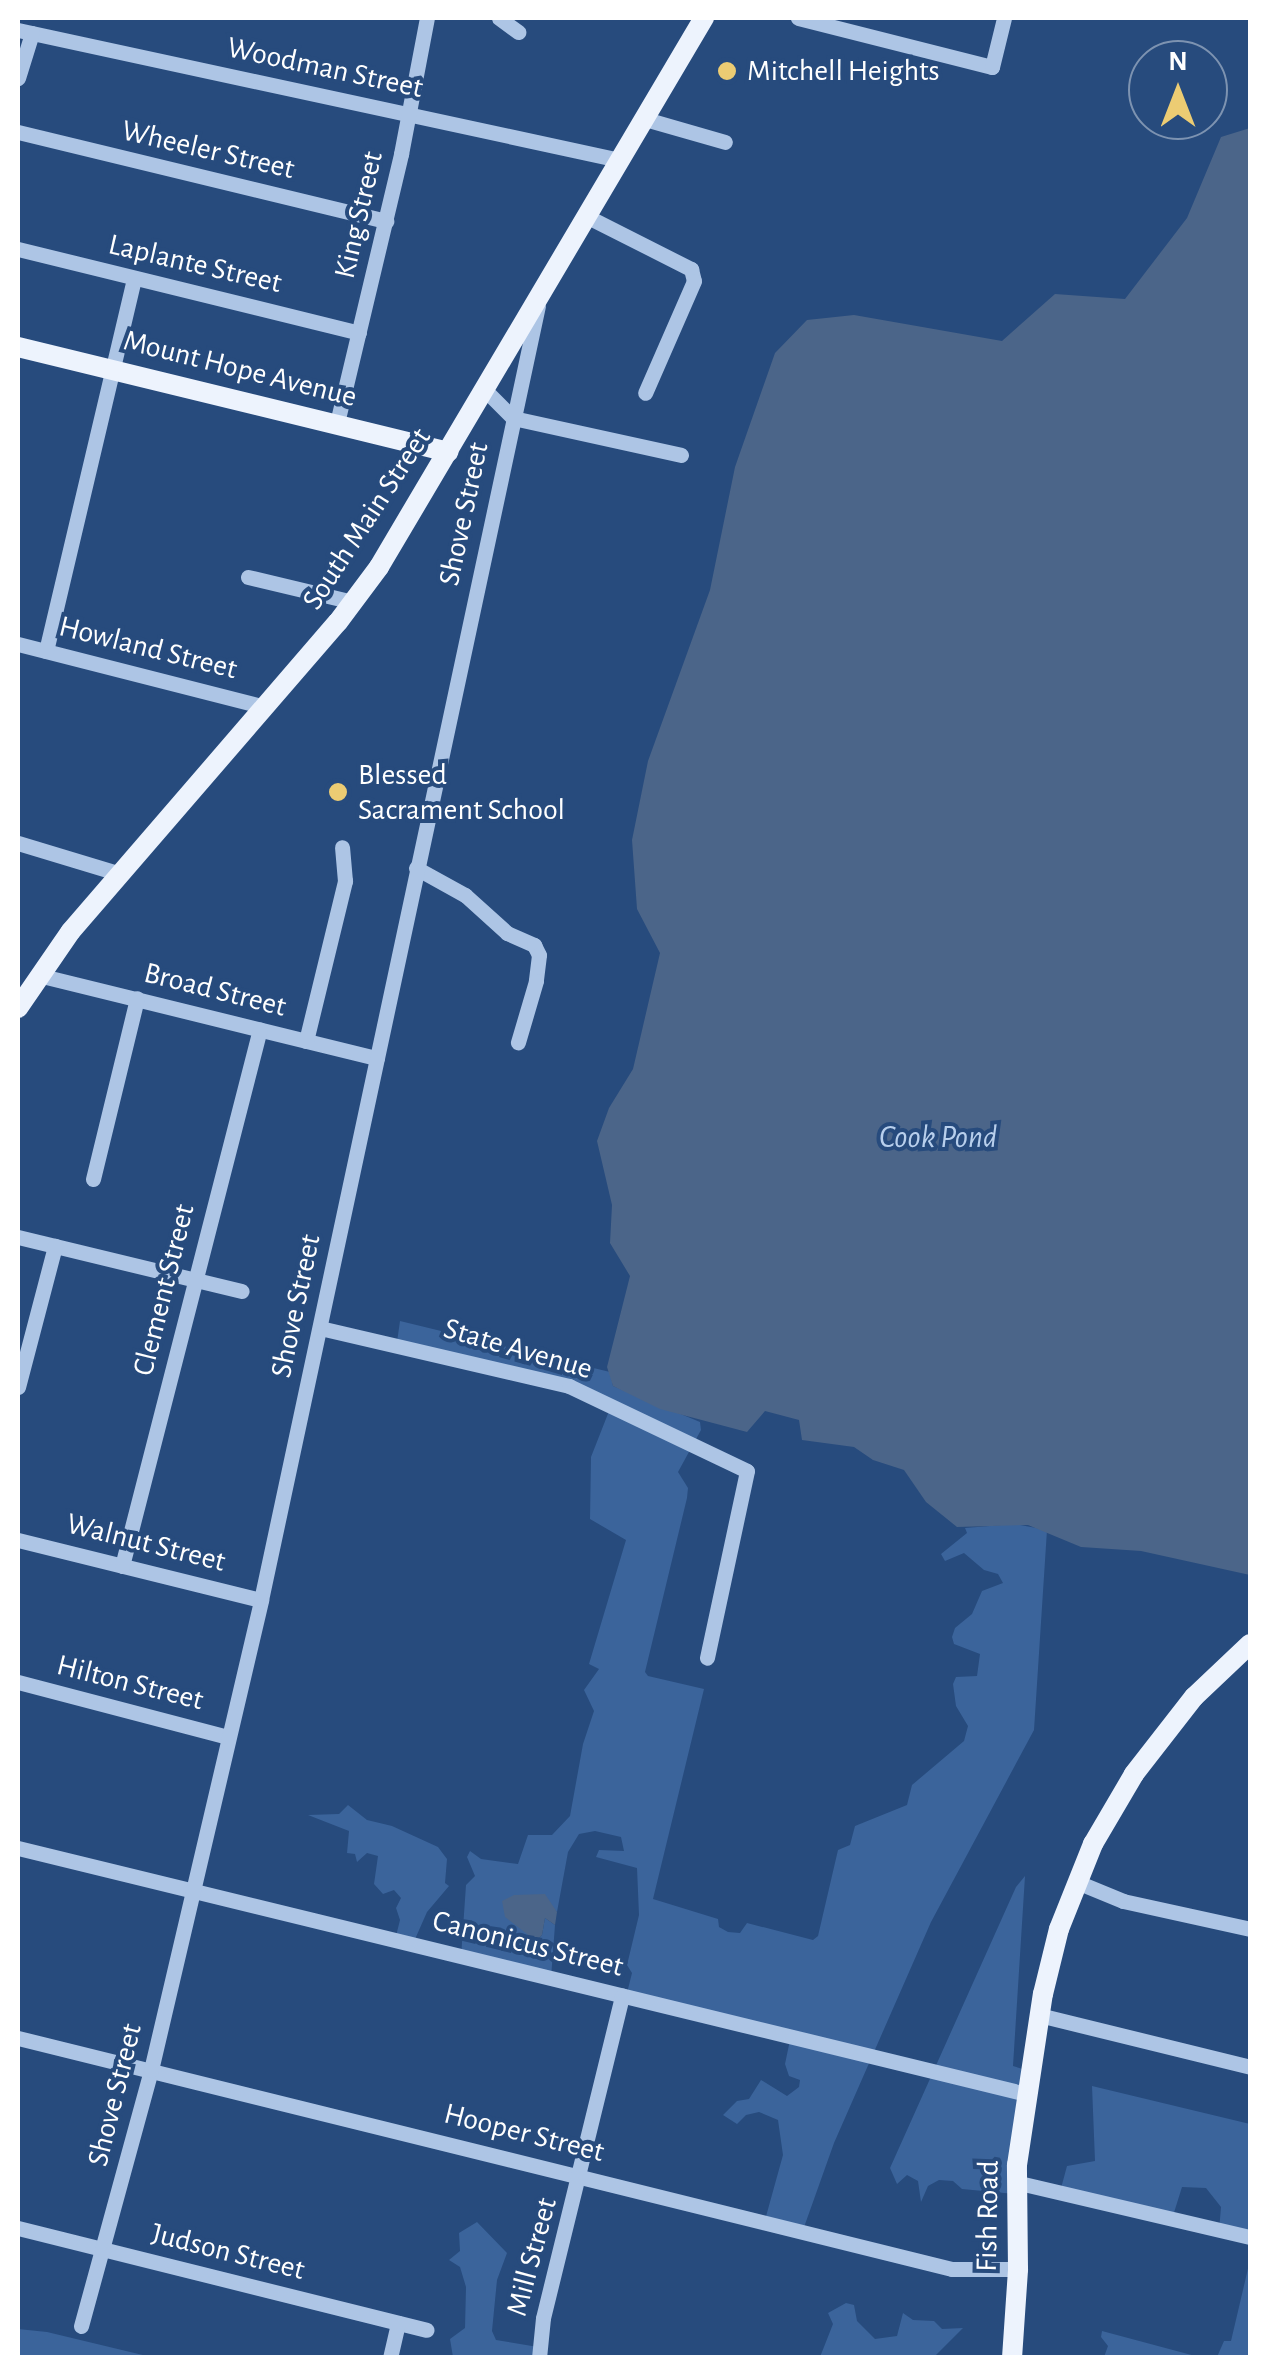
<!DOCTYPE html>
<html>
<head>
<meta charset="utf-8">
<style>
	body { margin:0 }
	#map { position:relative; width:1268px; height:2375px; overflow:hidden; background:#274b7d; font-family:"Alegreya Sans",sans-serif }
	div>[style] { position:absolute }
	.green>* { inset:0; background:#3b649b }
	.water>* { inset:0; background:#4b6589 }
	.minor>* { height:15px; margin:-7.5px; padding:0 7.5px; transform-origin:7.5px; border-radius:7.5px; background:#adc5e5 }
	.major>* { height:20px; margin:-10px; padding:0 10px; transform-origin:10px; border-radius:10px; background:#edf3fd }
	.dots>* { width:28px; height:28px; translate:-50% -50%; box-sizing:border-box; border:5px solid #274b7d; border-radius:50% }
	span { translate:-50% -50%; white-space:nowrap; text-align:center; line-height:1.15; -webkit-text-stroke:8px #274b7d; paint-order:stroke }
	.street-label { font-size:30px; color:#fff }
	.poi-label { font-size:30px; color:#fff }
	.left { translate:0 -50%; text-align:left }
	.water-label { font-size:32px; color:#b8cfec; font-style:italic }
	.frame { position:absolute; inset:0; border:20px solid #fff; pointer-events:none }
	.north { position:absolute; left:1128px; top:40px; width:100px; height:100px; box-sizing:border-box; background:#274b7d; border:2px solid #7d93b1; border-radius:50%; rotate:0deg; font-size:28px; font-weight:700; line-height:40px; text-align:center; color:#fff }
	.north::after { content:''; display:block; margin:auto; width:35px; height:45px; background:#eccc73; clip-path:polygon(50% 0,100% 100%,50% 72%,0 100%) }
</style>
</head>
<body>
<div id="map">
	<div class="green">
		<div style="clip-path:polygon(400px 1321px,610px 1372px,613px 1386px,700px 1422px,701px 1430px,678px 1472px,688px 1488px,687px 1498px,645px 1672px,648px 1676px,704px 1689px,653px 1899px,718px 1919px,719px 1927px,728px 1932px,740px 1933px,747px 1923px,813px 1940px,818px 1936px,838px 1850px,850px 1845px,855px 1826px,907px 1805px,912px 1785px,964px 1741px,968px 1726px,956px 1706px,953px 1684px,956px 1677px,977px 1676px,980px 1654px,954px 1644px,952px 1637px,955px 1628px,972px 1614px,982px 1591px,1003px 1583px,998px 1574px,984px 1570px,964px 1553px,945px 1561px,941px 1554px,967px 1533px,965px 1528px,1014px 1524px,1047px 1530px,1034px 1730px,931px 1922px,834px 2143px,803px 2230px,765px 2220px,783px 2155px,778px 2120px,759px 2112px,746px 2115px,737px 2124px,723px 2115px,737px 2101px,749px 2099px,761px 2080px,787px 2096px,799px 2087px,800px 2080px,789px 2076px,785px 2064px,790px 2040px,627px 1993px,632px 1973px,627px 1965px,639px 1915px,637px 1868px,596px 1857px,599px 1850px,624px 1851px,621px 1837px,595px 1831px,579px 1834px,568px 1852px,557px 1912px,549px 1904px,520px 1925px,536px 1941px,542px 1935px,545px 1918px,555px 1925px,551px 1978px,461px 1957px,466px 1885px,475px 1876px,467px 1857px,470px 1851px,481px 1859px,518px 1864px,528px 1835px,552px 1835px,570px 1816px,583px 1744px,594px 1711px,584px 1690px,599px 1669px,589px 1664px,626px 1540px,590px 1519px,591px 1457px,611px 1406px,397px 1342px)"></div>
		<div style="clip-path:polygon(348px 1805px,367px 1820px,392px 1826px,438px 1847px,447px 1859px,445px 1883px,449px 1886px,427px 1912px,412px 1946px,395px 1940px,400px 1920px,396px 1908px,401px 1898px,394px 1890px,383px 1894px,374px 1884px,378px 1856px,367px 1853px,357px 1862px,355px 1854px,347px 1853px,349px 1831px,308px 1815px,339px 1814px)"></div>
		<div style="clip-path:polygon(1025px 1876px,1013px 2066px,1029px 2071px,1015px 2194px,962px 2189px,953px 2181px,939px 2180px,928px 2186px,921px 2202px,918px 2181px,907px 2175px,897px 2184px,890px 2168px,1016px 1887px)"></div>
		<div style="clip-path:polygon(1092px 2086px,1250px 2124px,1250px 2239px,1219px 2231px,1221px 2207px,1206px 2188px,1182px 2187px,1172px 2219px,1060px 2192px,1067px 2166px,1095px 2161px)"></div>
		<div style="clip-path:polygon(477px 2222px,507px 2253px,497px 2280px,492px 2331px,496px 2340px,538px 2347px,540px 2357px,453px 2357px,450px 2339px,465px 2328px,466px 2287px,460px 2267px,449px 2260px,460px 2251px,459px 2233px)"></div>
		<div style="clip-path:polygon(1250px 2260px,1250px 2357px,1217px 2357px,1224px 2341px,1231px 2341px)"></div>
		<div style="clip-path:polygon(846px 2303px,854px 2305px,857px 2321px,875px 2339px,897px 2336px,903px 2313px,913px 2320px,934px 2321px,942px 2329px,963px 2328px,934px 2357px,820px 2357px,833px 2324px,828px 2313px)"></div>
		<div style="clip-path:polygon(18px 2329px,47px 2332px,151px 2357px,18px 2357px)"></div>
		<div style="clip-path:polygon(1102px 2331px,1199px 2357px,1104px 2357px,1108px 2346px,1101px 2337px)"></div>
	</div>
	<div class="water">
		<div style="clip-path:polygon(1250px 128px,1250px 1575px,1141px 1551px,1081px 1547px,1028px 1525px,957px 1527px,926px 1502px,904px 1470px,873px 1460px,854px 1447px,802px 1440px,799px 1420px,765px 1411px,747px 1432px,660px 1409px,613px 1386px,607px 1367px,630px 1276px,610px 1243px,612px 1205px,597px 1141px,609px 1108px,633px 1069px,660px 953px,637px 909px,632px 840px,648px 761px,710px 590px,735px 467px,775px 353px,807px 320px,854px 315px,1002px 341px,1055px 294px,1125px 299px,1187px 218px,1221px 137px)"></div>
		<div style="clip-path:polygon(545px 1894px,557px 1912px,555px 1925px,545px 1918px,542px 1935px,536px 1941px,505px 1917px,502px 1901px,514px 1895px)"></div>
	</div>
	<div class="minor">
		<div style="left:499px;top:18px;width:24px;rotate:36deg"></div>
		<div style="left:798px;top:18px;width:200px;rotate:14.2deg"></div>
		<div style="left:992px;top:67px;width:50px;rotate:-76.2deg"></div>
		<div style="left:18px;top:30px;width:616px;rotate:12.19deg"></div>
		<div style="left:18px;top:78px;width:47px;rotate:-72.7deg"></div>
		<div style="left:645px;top:119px;width:83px;rotate:16deg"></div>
		<div style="left:18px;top:132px;width:379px;rotate:13.6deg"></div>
		<div style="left:586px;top:216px;width:118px;rotate:26.8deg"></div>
		<div style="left:691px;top:269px;width:12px;rotate:76deg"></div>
		<div style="left:694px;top:281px;width:122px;rotate:113.6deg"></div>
		<div style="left:18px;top:249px;width:351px;rotate:13.8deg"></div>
		<div style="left:484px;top:389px;width:41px;rotate:45deg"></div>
		<div style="left:513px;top:418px;width:172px;rotate:12.4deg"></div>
		<div style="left:337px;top:423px;width:277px;rotate:-76.6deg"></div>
		<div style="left:401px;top:154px;width:138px;rotate:-79.2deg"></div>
		<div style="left:248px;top:577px;width:108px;rotate:13.4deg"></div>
		<div style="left:18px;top:644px;width:255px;rotate:14.3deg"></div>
		<div style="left:46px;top:651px;width:382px;rotate:-76.7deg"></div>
		<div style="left:18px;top:843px;width:108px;rotate:16.8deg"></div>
		<div style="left:416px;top:868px;width:56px;rotate:28.9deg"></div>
		<div style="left:465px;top:895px;width:57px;rotate:42.1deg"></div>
		<div style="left:507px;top:933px;width:30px;rotate:24deg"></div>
		<div style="left:534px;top:945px;width:11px;rotate:63deg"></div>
		<div style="left:539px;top:955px;width:26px;rotate:97deg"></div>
		<div style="left:536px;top:981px;width:64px;rotate:106.4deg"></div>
		<div style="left:38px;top:975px;width:349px;rotate:13.8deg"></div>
		<div style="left:306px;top:1041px;width:165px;rotate:-76.3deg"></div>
		<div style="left:345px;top:881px;width:34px;rotate:-95deg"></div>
		<div style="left:93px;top:1179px;width:186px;rotate:-76.3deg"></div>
		<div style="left:18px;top:1237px;width:230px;rotate:13.6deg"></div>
		<div style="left:320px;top:1328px;width:256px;rotate:13.1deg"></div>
		<div style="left:569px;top:1386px;width:197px;rotate:25.5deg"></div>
		<div style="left:747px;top:1471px;width:191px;rotate:102.1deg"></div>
		<div style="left:18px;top:1387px;width:146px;rotate:-75.3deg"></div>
		<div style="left:18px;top:1540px;width:250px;rotate:13.9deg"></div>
		<div style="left:122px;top:1566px;width:554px;rotate:-75.59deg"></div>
		<div style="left:18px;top:1682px;width:217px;rotate:14.7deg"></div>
		<div style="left:18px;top:1848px;width:1038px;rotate:13.71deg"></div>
		<div style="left:1077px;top:1882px;width:50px;rotate:22.4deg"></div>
		<div style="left:1123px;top:1901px;width:130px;rotate:12.4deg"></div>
		<div style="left:1039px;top:2015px;width:217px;rotate:13.8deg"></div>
		<div style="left:18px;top:2038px;width:962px;rotate:13.89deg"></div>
		<div style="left:952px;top:2269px;width:66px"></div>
		<div style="left:1015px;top:2182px;width:241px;rotate:13.2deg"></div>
		<div style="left:18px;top:2228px;width:421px;rotate:14deg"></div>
		<div style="left:81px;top:2326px;width:265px;rotate:-74.7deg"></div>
		<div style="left:151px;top:2070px;width:483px;rotate:-76.8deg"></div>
		<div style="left:261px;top:1600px;width:1323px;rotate:-77.92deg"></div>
		<div style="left:390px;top:2358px;width:36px;rotate:-77deg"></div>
		<div style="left:539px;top:2358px;width:40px;rotate:-84.3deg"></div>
		<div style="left:543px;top:2318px;width:332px;rotate:-76.2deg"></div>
	</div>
	<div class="major">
		<div style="left:18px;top:347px;width:443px;rotate:13.7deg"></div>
		<div style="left:18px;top:1008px;width:93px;rotate:-55.5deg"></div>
		<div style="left:71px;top:931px;width:408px;rotate:-49.2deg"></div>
		<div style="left:338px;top:622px;width:69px;rotate:-53.3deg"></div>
		<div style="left:379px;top:567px;width:638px;rotate:-59.38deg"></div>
		<div style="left:1012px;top:2358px;width:89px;rotate:-86.1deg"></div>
		<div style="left:1018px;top:2269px;width:104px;rotate:-90.6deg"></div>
		<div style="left:1017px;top:2165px;width:173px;rotate:-81.4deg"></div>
		<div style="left:1043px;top:1994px;width:67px;rotate:-76.2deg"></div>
		<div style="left:1059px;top:1929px;width:92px;rotate:-68.2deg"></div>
		<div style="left:1093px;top:1844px;width:81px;rotate:-59.6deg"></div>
		<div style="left:1134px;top:1774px;width:98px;rotate:-52.1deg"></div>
		<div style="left:1194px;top:1697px;width:77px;rotate:-43.4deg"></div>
	</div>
	<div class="dots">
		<div style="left:727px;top:71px;background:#eccc73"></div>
		<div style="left:338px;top:792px;background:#eccc73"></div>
	</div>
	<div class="street-label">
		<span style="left:325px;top:68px;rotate:12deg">Woodman Street</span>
		<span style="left:208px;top:150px;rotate:13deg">Wheeler Street</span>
		<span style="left:359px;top:215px;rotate:-77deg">King Street</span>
		<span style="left:195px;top:264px;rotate:13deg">Laplante Street</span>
		<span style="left:240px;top:369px;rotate:14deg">Mount Hope Avenue</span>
		<span style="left:464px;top:514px;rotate:-78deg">Shove Street</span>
		<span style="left:367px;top:519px;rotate:-57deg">South Main Street</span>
		<span style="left:148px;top:648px;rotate:14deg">Howland Street</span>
		<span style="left:215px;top:990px;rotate:14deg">Broad Street</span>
		<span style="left:164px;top:1290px;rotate:-76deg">Clement Street</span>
		<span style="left:296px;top:1306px;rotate:-78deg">Shove Street</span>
		<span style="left:518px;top:1349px;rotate:16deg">State Avenue</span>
		<span style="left:146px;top:1543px;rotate:14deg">Walnut Street</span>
		<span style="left:130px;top:1683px;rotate:14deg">Hilton Street</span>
		<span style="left:528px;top:1944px;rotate:14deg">Canonicus Street</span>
		<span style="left:115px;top:2095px;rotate:-76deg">Shove Street</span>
		<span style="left:524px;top:2133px;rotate:14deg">Hooper Street</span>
		<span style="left:988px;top:2216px;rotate:-89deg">Fish Road</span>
		<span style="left:228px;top:2252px;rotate:14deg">Judson Street</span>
		<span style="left:532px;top:2257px;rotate:-75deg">Mill Street</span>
	</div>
	<div class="poi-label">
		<span class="left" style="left:747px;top:71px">Mitchell Heights</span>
		<span class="left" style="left:358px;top:792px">Blessed<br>Sacrament School</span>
	</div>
	<div class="water-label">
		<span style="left:938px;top:1137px">Cook Pond</span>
	</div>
	<div class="frame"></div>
	<div class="north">N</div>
</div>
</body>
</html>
